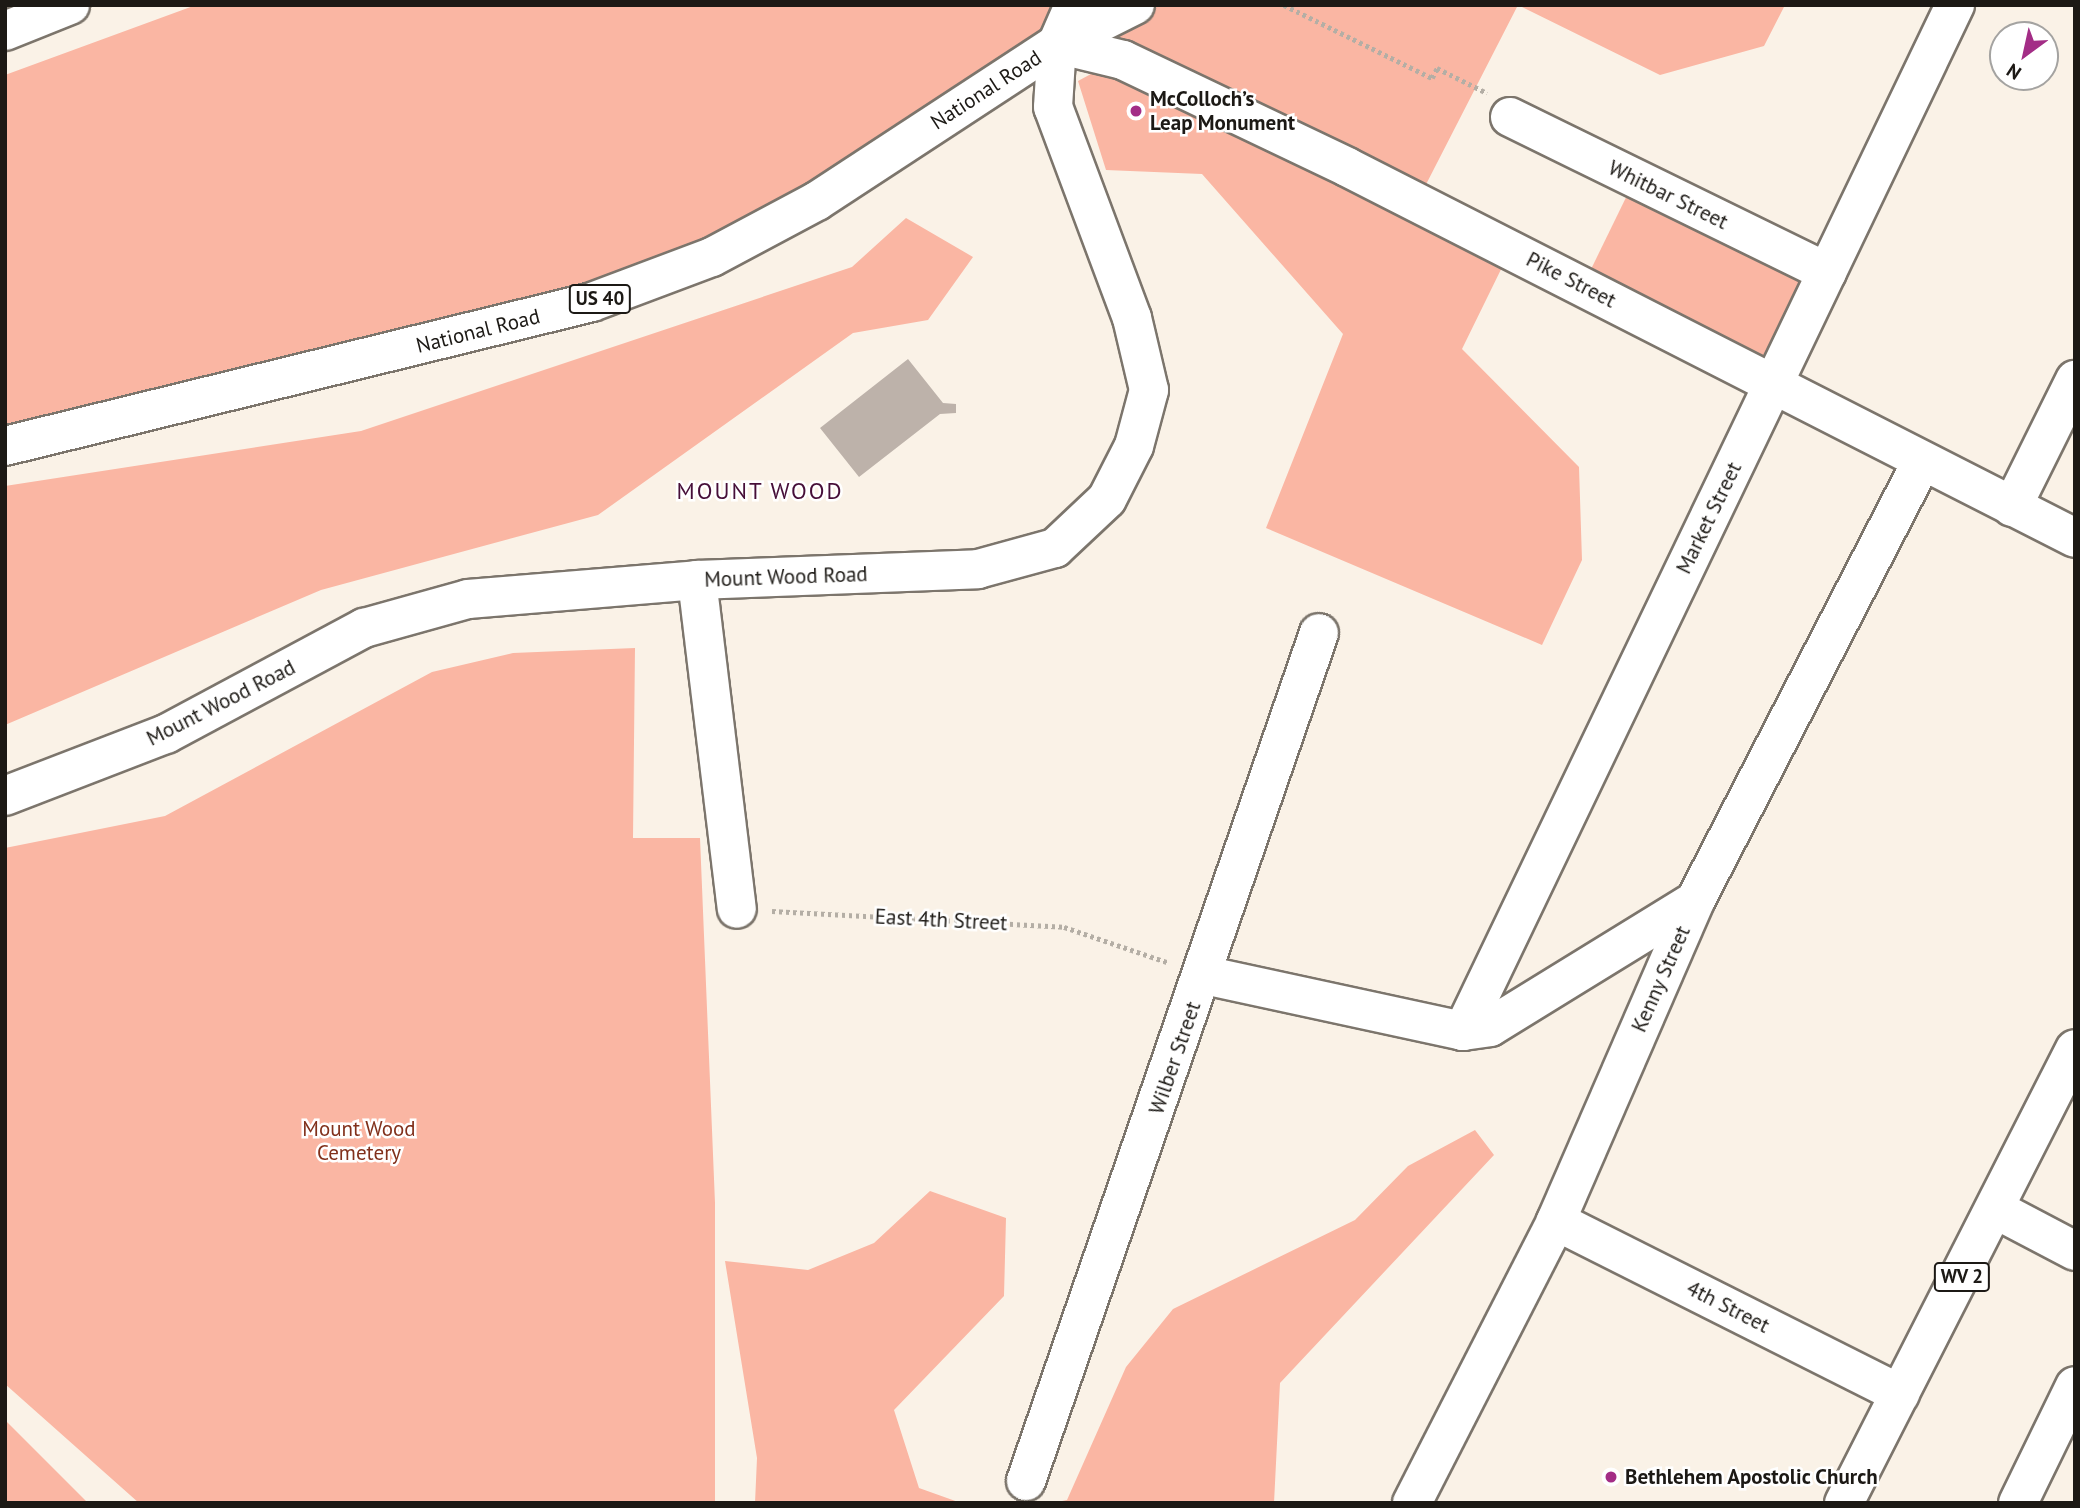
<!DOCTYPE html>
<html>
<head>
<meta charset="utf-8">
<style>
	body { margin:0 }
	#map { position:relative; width:2080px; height:1508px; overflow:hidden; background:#faf2e7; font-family:"PT Sans",sans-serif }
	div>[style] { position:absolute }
	.green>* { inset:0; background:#fab6a3; transform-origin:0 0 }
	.building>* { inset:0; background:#bdb2aa }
	.path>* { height:4.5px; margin-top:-2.25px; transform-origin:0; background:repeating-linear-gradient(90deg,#b4aea5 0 3.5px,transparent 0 7px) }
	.roads { filter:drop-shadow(2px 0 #7c756c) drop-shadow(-2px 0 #7c756c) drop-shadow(0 2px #7c756c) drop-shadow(0 -2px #7c756c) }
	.minor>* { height:38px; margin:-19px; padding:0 19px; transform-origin:19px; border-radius:19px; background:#fff }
	.tertiary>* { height:38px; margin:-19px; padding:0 19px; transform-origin:19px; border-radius:19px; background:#fff }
	.primary>* { height:38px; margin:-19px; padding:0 19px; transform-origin:19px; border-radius:19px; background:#fff }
	.dots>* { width:19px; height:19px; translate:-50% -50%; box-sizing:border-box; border:4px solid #fff; border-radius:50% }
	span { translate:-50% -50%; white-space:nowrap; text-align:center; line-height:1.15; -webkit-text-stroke:5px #fff; paint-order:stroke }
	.shield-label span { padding:2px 5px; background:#fff; border:2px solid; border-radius:5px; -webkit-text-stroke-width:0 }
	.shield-label { font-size:19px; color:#1c1915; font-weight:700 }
	.street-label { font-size:21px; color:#1c1915 }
	.poi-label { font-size:21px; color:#1c1915; font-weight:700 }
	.left { translate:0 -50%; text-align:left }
	.park-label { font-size:21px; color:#81301b }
	.neighbourhood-label { font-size:23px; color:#460e38; letter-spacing:2px }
	.frame { position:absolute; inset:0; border:7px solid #1c1915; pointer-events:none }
	.north { position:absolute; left:1989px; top:21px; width:70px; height:70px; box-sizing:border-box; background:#fff; border:2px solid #a4a3a1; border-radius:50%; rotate:213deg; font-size:19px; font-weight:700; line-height:28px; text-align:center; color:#1c1915 }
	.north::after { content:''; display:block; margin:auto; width:24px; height:32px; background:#a32d86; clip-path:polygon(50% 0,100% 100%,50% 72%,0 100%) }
</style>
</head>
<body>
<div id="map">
	<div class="green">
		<div style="clip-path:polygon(196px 5px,1785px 5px,1764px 46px,1660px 75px,1518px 5px,1417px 202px,1511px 249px,1462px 349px,1579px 467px,1582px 560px,1542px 645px,1266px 528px,1343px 334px,1202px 174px,1106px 170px,1078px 81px,1102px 68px,1057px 44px,712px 257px,5px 446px,5px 75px)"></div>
		<div style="left:1635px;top:179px;width:213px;height:119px;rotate:26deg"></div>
		<div style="clip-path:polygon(906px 218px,973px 257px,928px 320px,853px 333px,598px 515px,321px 590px,5px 725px,5px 486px,361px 431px,852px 267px)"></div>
		<div style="clip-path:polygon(635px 648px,633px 838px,700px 838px,715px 1203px,715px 1503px,139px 1503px,5px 1384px,5px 848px,165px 816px,432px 672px,513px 653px)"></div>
		<div style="clip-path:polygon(1475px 1130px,1494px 1155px,1280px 1383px,1274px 1503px,1052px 1503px,1067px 1500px,1126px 1367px,1173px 1309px,1355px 1220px,1408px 1166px)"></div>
		<div style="clip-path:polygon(930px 1191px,1006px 1218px,1004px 1296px,894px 1410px,919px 1488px,961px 1503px,755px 1503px,757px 1458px,725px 1261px,808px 1270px,874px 1243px)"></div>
		<div style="clip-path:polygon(5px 1420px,88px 1503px,5px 1503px)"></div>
	</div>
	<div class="building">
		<div style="clip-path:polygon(908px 359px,943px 403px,956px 404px,956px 413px,940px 414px,859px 477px,820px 428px)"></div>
	</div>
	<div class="path">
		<div style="left:1284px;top:5px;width:165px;rotate:26.3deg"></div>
		<div style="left:1432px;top:78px;width:11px;rotate:-63deg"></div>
		<div style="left:1437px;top:68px;width:56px;rotate:26.6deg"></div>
		<div style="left:772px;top:911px;width:292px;rotate:3.1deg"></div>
		<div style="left:1064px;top:927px;width:109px;rotate:18.8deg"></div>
	</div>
	<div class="roads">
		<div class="minor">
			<div style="left:5px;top:31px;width:70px;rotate:-21.8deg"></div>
			<div style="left:1057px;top:44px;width:68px;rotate:13.6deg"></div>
			<div style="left:1123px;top:60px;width:248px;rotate:25.5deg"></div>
			<div style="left:1347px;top:167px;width:817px;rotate:27deg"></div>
			<div style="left:1510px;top:117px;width:353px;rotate:26.1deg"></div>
			<div style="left:2012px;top:507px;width:142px;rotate:-63.6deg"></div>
			<div style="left:697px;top:580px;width:331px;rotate:83.1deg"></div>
			<div style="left:1204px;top:975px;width:265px;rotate:12.2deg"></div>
			<div style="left:1463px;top:1031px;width:27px;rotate:-8deg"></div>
			<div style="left:1490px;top:1027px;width:241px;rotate:-31.6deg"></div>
			<div style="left:1463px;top:1031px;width:1138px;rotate:-64.38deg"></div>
			<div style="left:1997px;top:1210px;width:88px;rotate:27.7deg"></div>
			<div style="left:1556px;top:1221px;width:385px;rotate:26.7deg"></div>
			<div style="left:1026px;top:1481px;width:897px;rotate:-70.94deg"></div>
			<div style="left:1412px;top:1503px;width:317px;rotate:-62.9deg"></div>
			<div style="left:1556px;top:1221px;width:349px;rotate:-66.5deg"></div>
			<div style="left:1695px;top:901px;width:495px;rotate:-62.7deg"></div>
			<div style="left:2018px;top:1503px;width:130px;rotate:-64deg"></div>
		</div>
		<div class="tertiary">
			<div style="left:5px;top:796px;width:173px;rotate:-21.1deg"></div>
			<div style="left:166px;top:734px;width:225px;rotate:-28.2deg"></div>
			<div style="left:364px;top:628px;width:108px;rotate:-15.6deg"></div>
			<div style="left:468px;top:599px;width:230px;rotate:-4.7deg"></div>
			<div style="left:697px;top:580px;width:281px;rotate:-2.2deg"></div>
			<div style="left:978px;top:569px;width:80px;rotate:-15.3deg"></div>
			<div style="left:1055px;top:548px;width:71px;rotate:-43.3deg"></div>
			<div style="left:1107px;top:499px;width:59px;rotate:-63deg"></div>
			<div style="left:1134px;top:446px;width:58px;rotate:-75deg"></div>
			<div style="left:1149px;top:390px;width:74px;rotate:-103.3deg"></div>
			<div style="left:1132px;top:318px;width:225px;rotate:-110.5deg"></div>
			<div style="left:1053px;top:107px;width:63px;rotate:-86.4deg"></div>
			<div style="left:1057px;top:44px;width:43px;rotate:-66.4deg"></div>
		</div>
		<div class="primary">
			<div style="left:5px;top:446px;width:604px;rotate:-13.78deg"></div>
			<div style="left:592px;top:302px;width:128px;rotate:-20.6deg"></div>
			<div style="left:712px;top:257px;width:119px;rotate:-28.1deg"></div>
			<div style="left:817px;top:201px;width:287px;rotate:-33.2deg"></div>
			<div style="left:1057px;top:44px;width:87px;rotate:-26.6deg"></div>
			<div style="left:1844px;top:1503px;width:509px;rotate:-63.03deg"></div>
		</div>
	</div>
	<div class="dots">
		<div style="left:1136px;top:111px;background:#a32d86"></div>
		<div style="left:1611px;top:1477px;background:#a32d86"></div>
	</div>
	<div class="shield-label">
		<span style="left:600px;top:299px">US 40</span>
		<span style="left:1962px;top:1277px">WV 2</span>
	</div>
	<div class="street-label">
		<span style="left:986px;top:90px;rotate:-33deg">National Road</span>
		<span style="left:1668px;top:195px;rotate:26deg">Whitbar Street</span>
		<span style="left:1571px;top:280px;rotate:27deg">Pike Street</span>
		<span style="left:478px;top:331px;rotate:-14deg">National Road</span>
		<span style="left:1709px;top:518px;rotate:-64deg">Market Street</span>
		<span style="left:786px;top:577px;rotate:-2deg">Mount Wood Road</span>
		<span style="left:221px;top:703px;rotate:-27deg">Mount Wood Road</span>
		<span style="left:941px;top:920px;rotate:3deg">East 4th Street</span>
		<span style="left:1661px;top:979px;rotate:-66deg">Kenny Street</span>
		<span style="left:1175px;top:1058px;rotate:-71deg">Wilber Street</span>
		<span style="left:1728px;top:1307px;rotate:27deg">4th Street</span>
	</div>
	<div class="poi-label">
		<span class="left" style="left:1150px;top:111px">McColloch’s<br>Leap Monument</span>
		<span class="left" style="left:1625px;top:1477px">Bethlehem Apostolic Church</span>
	</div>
	<div class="park-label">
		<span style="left:359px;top:1141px">Mount Wood<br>Cemetery</span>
	</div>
	<div class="neighbourhood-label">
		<span style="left:760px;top:491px">MOUNT WOOD</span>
	</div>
	<div class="frame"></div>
	<div class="north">N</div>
</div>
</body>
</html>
